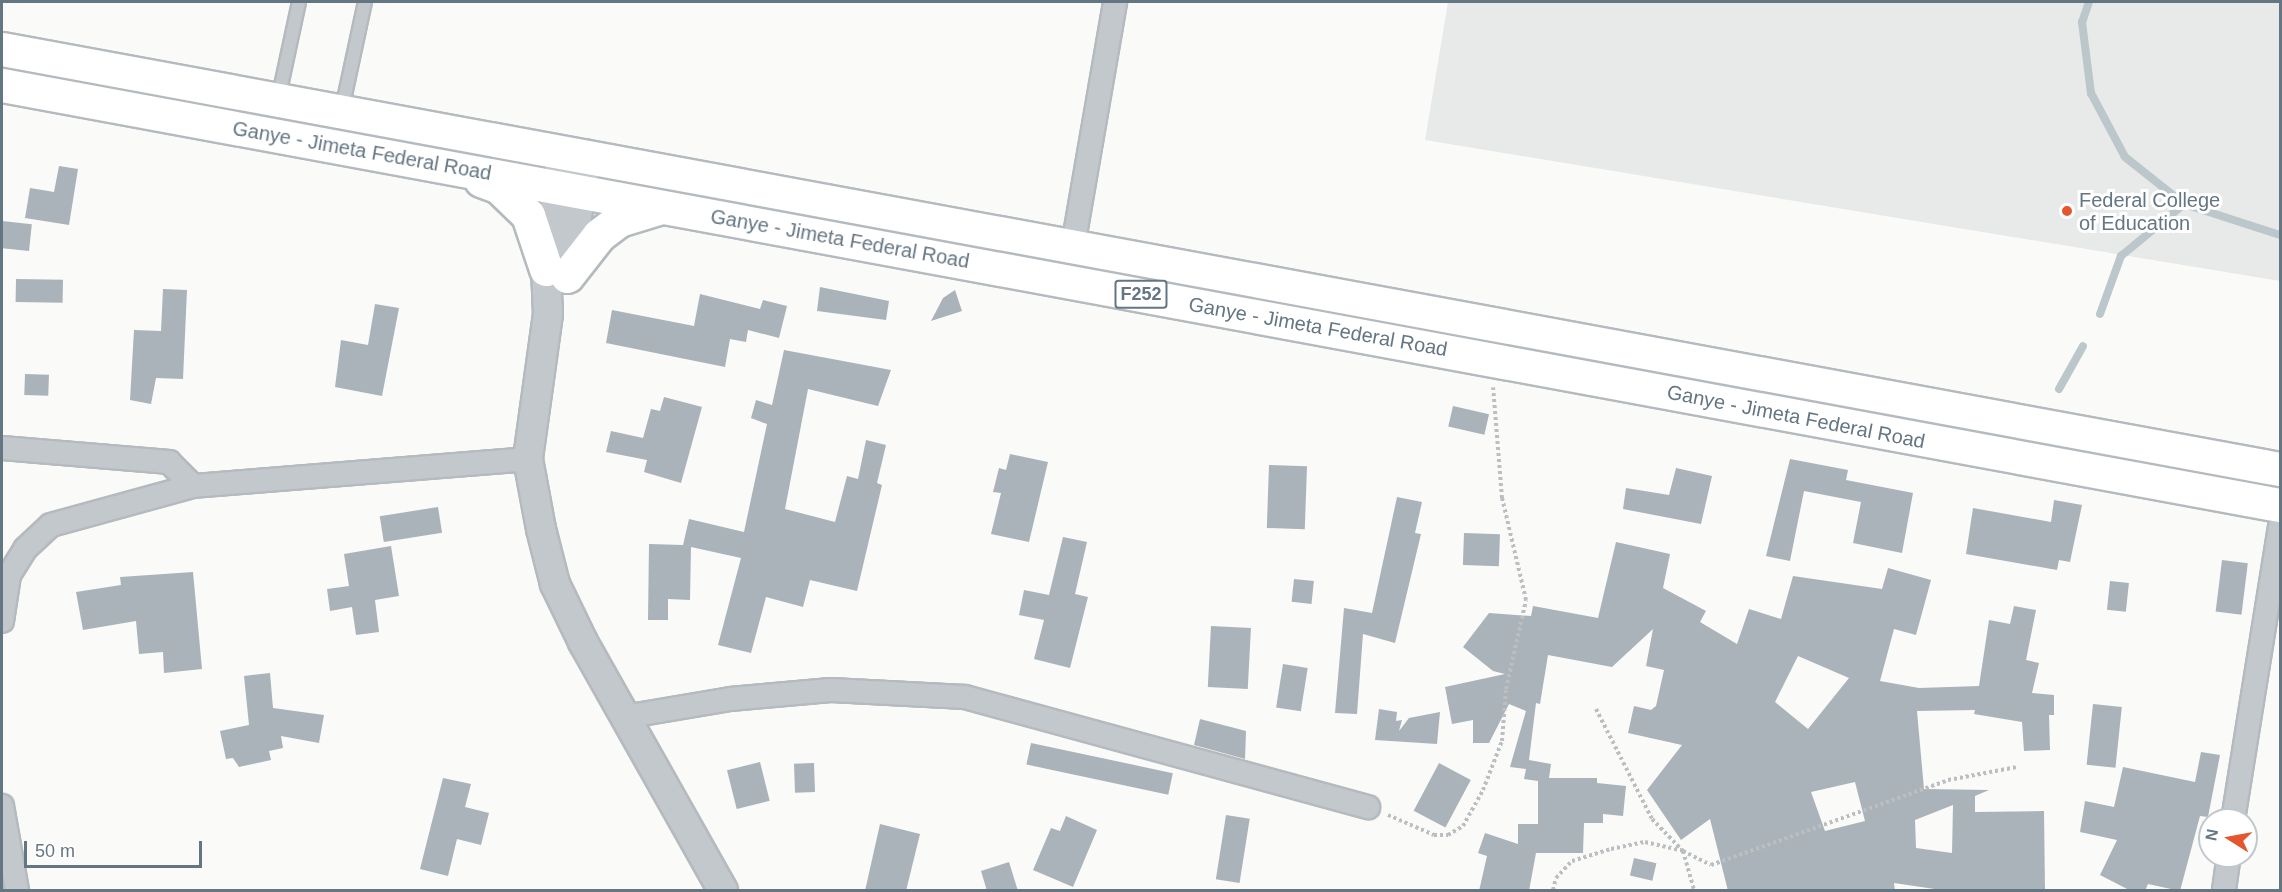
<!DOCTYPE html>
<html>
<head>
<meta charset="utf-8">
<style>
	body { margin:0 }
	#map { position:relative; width:2282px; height:892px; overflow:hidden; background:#fafaf8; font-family:Helvetica,sans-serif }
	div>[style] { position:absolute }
	.built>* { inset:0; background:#e8e9e9 }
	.stream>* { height:8px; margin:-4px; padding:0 4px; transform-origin:4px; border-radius:4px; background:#bbc7cb }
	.building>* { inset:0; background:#aab3b9; transform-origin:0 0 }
	.path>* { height:4px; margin-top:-2px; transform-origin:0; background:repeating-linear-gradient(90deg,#bbbfc2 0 3px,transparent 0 6px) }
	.roads { filter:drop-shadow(2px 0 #b5babe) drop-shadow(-2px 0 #b5babe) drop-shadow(0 2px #b5babe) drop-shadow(0 -2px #b5babe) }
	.service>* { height:12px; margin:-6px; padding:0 6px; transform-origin:6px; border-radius:6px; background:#c3c8cc }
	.minor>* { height:22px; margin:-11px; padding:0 11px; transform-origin:11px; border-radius:11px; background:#c3c8cc }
	.tertiary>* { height:28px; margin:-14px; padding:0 14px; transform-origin:14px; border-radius:14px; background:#c3c8cc }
	.primary>* { height:33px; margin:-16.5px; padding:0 16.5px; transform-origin:16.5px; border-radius:16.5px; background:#fff }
	.dots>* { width:16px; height:16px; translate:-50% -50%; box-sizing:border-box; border:3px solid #fff; border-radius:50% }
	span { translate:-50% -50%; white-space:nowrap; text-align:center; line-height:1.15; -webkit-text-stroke:6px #fff; paint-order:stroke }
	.shield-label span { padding:2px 4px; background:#fff; border:2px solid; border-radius:4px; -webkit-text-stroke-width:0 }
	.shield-label { font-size:18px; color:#657683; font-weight:700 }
	.street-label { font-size:20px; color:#657683 }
	.poi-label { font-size:20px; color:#657683 }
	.left { translate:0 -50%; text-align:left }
	.frame { position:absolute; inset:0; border:3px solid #657683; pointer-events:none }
	.north { position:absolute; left:2198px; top:808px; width:60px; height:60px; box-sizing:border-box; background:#fff; border:2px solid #c1c8cd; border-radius:50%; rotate:281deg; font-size:16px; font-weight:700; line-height:24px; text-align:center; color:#657683 }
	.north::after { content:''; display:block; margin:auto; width:21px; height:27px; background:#e4572e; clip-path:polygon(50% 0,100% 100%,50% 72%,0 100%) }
	.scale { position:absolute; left:24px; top:841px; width:178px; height:27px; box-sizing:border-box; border:3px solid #657683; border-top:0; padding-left:8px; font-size:18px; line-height:21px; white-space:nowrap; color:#657683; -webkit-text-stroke:4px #fff; paint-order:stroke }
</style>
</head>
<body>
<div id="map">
	<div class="built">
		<div style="clip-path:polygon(1448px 2px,2280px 2px,2280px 281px,1425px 140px)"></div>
	</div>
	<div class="stream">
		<div style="left:2089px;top:2px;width:21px;rotate:109deg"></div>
		<div style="left:2082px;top:22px;width:72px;rotate:82.8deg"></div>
		<div style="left:2091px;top:93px;width:72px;rotate:62deg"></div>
		<div style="left:2125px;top:157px;width:75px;rotate:38.5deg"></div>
		<div style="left:2184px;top:204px;width:101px;rotate:17.9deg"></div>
		<div style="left:2100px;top:314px;width:62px;rotate:-70.1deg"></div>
		<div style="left:2121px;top:256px;width:82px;rotate:-39.5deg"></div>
		<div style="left:2059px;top:389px;width:49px;rotate:-60.8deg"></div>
	</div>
	<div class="building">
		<div style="clip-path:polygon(59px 166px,78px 169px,69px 225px,25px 218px,30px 188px,54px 192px)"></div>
		<div style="left:2px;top:221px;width:30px;height:27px;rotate:6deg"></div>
		<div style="left:16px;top:279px;width:47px;height:23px;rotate:1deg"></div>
		<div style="clip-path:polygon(820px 287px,889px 301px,886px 320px,817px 311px)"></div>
		<div style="clip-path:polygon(163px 289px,187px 290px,183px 379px,156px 378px,151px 404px,130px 400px,134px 330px,161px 331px)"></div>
		<div style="clip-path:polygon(955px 290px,962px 311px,931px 321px,943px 298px)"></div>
		<div style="clip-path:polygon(700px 294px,760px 309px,763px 300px,787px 306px,779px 338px,748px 330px,746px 342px,730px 339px,725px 367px,606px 343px,612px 310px,694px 326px)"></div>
		<div style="clip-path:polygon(375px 304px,399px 308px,382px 396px,335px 387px,341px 340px,368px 345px)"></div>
		<div style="clip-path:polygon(784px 350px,891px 370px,878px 406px,808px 389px,785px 509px,835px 522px,847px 476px,858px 479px,866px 440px,886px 445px,877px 483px,882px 485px,857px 591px,810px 580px,803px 607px,766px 597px,751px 653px,718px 645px,741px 558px,691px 547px,690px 600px,668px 599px,668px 620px,648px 620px,649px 544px,683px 545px,689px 519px,744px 532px,767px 424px,751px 418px,756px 400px,772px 405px)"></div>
		<div style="left:25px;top:374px;width:24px;height:21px;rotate:2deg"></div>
		<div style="clip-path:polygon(664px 397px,702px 407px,681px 483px,644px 472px,647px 460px,606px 452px,611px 431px,643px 438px,651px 409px,660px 411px)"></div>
		<div style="left:1453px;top:406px;width:37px;height:21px;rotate:13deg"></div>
		<div style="clip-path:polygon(1010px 454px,1048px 462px,1029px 542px,991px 534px,1001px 493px,993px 492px,999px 468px,1006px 470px)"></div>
		<div style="clip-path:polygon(1790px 459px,1848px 470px,1846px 480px,1913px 493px,1902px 553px,1853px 543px,1861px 502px,1804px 491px,1790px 561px,1766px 556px)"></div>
		<div style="left:1269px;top:465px;width:38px;height:63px;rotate:2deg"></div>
		<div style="clip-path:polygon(1676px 468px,1712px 476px,1701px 524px,1623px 509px,1626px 488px,1669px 495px)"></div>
		<div style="clip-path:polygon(1397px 497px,1422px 502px,1415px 533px,1421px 534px,1395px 643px,1363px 634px,1357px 714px,1335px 713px,1344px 608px,1372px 613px)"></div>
		<div style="clip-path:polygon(2054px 500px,2082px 505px,2070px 562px,2059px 560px,2057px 570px,1966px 554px,1973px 508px,2051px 522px)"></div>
		<div style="left:438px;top:507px;width:26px;height:59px;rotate:81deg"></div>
		<div style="left:1464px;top:533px;width:36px;height:32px;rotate:2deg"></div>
		<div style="clip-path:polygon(1063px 537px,1087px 542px,1075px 594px,1088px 597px,1070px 668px,1034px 659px,1044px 620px,1019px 615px,1024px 590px,1049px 595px)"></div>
		<div style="clip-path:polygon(evenodd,1616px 542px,1670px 554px,1663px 588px,1706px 611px,1700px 622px,1737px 644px,1749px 609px,1781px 619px,1793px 576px,1882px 589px,1888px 568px,1931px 580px,1916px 635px,1894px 629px,1880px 681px,1919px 688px,1979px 686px,1989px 620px,2010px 624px,2014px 606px,2036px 610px,2026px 660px,2039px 663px,2032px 693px,2054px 695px,2054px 715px,2049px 715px,2050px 750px,2024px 751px,2022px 722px,1974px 714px,1975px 710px,1917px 711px,1924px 789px,1989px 790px,1975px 796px,1975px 812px,2044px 811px,2045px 889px,1948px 891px,1894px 883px,1895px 891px,1728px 891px,1710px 819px,1681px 840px,1647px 790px,1682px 745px,1628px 733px,1634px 706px,1651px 710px,1656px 706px,1664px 670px,1646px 666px,1653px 629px,1612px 667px,1548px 655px,1540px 704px,1536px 703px,1529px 760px,1551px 764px,1549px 778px,1597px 778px,1597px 783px,1626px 786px,1623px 816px,1603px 814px,1603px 823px,1584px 823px,1583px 853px,1536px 853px,1529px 891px,1479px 891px,1487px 856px,1478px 853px,1485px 833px,1518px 844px,1518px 824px,1538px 824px,1538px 781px,1524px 779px,1526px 769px,1510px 767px,1526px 711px,1509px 704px,1489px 743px,1473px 743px,1473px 720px,1452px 724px,1445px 687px,1505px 674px,1493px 671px,1463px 647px,1489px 613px,1531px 616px,1533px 606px,1598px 618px,1616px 542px,1798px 656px,1849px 678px,1808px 729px,1775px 702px,1798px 656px,1616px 542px,1855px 782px,1865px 821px,1825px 831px,1811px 792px,1855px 782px,1616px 542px,1953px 805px,1952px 853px,1916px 848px,1915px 820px,1953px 805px)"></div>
		<div style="clip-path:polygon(391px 546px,399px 596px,375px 600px,379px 632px,356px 635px,352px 607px,330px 611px,327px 589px,349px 586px,344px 554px)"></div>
		<div style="left:2222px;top:560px;width:26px;height:52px;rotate:7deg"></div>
		<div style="clip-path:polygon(193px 572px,202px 669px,164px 673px,163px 652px,139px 654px,136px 621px,83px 630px,76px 592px,121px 585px,120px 577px)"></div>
		<div style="left:1294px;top:579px;width:20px;height:23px;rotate:6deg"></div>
		<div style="left:2110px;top:581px;width:19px;height:29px;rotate:6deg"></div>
		<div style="left:1211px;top:626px;width:40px;height:61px;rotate:3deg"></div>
		<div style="left:1283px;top:664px;width:25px;height:44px;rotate:9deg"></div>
		<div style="clip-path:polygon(270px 673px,273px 708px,324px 715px,319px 743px,281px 736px,283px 748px,269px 751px,271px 760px,239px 767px,233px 758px,226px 759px,220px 731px,249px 725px,244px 676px)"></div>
		<div style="left:2093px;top:704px;width:29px;height:61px;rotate:6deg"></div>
		<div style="clip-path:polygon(1379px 709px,1397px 712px,1396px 721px,1402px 720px,1399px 731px,1409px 718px,1440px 712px,1437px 744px,1375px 740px)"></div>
		<div style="clip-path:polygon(1200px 719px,1246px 731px,1245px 759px,1194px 745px)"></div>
		<div style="left:1031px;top:743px;width:145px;height:22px;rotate:12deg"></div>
		<div style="clip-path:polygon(2201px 752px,2220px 755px,2208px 817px,2200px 816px,2180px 891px,2148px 884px,2145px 891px,2131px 891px,2100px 875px,2117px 840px,2080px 832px,2085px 801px,2114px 807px,2123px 767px,2195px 782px)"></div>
		<div style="left:760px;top:762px;width:40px;height:34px;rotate:76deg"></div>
		<div style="left:814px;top:763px;width:29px;height:20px;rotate:88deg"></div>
		<div style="left:1439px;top:763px;width:36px;height:54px;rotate:28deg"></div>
		<div style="clip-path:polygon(443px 778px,471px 784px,465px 807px,489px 813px,481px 845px,457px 839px,448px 876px,420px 869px)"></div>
		<div style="left:1226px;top:815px;width:24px;height:65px;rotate:9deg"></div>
		<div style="clip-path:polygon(1066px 816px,1097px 830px,1073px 887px,1033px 870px,1051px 828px,1060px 831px)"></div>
		<div style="clip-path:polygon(880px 824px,920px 834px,906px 891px,865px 891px)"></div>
		<div style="left:1634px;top:858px;width:23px;height:18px;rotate:13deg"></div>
		<div style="clip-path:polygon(1009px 862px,1018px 891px,987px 891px,981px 871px)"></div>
	</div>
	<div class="path">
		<div style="left:1596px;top:709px;width:123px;rotate:63deg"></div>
		<div style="left:1652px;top:819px;width:45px;rotate:45.9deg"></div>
		<div style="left:1683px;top:851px;width:41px;rotate:74.2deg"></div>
		<div style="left:1388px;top:815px;width:50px;rotate:23.5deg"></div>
		<div style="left:1434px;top:835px;width:14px"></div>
		<div style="left:1448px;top:835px;width:17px;rotate:-31deg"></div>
		<div style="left:1463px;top:826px;width:41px;rotate:-60.9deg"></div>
		<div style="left:1483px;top:790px;width:53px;rotate:-68.8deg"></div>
		<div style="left:1502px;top:741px;width:52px;rotate:-85.6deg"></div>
		<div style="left:1506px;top:689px;width:91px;rotate:-77.3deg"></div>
		<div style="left:1526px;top:600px;width:105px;rotate:-103.2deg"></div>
		<div style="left:1502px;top:498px;width:111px;rotate:-94.6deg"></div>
		<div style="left:1553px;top:890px;width:12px;rotate:-76deg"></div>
		<div style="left:1556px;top:878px;width:23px;rotate:-47deg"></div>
		<div style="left:1572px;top:861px;width:41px;rotate:-17.1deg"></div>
		<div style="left:1611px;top:849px;width:35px;rotate:-12deg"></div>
		<div style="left:1645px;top:842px;width:39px;rotate:13deg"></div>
		<div style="left:1683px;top:851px;width:31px;rotate:27deg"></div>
		<div style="left:1711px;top:865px;width:252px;rotate:-19.7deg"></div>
		<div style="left:1948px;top:780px;width:70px;rotate:-10.7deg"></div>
	</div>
	<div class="roads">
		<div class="service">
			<div style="left:278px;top:100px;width:100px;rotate:-77.9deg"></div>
			<div style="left:342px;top:109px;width:109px;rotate:-77.9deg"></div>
		</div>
		<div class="minor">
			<div style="left:1073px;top:246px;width:248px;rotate:-80.2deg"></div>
			<div style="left:2px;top:448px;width:168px;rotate:4.8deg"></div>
			<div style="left:169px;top:462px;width:34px;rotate:45deg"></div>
			<div style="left:2px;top:621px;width:47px;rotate:-81.3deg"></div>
			<div style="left:9px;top:575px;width:31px;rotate:-58deg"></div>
			<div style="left:25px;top:549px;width:35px;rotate:-43deg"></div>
			<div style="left:51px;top:525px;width:147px;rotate:-15.4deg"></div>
			<div style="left:193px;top:486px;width:336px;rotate:-4.6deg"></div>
			<div style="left:624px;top:717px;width:108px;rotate:-9.6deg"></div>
			<div style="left:730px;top:699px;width:101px;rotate:-5.1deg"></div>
			<div style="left:831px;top:690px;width:134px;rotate:3deg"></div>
			<div style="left:965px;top:697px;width:418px;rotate:15.3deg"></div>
			<div style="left:2px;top:806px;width:85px;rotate:79.9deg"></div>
			<div style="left:2233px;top:820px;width:297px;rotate:-80.9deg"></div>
			<div style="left:2224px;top:890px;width:34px;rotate:-82deg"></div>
		</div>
		<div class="tertiary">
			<div style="left:560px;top:167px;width:103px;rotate:97.8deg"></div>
			<div style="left:546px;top:269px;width:45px;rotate:87.5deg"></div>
			<div style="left:548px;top:314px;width:146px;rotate:97.9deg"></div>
			<div style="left:528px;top:459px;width:71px;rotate:79.5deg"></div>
			<div style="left:541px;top:529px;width:57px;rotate:75.7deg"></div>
			<div style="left:555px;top:584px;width:64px;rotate:64.2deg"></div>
			<div style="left:583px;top:642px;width:285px;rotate:60.6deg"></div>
			<div style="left:567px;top:278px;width:125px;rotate:-80.8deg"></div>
		</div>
		<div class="primary">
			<div style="left:2px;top:49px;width:2316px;rotate:10.45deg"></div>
			<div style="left:2px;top:85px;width:2316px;rotate:10.45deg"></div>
			<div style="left:481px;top:180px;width:19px;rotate:21deg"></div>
			<div style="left:499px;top:187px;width:40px;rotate:44deg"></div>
			<div style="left:528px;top:215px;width:57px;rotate:71.6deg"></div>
			<div style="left:567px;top:276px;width:52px;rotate:-52deg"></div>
			<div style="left:599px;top:235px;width:25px;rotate:-37deg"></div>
			<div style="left:619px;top:220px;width:41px;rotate:-17.1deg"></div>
		</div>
	</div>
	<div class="dots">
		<div style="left:2067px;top:211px;background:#e4572e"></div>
	</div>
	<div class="shield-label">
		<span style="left:1141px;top:294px">F252</span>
	</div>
	<div class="street-label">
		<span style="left:362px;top:151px;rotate:10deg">Ganye - Jimeta Federal Road</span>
		<span style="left:840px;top:239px;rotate:10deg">Ganye - Jimeta Federal Road</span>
		<span style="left:1318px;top:327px;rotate:10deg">Ganye - Jimeta Federal Road</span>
		<span style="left:1796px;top:417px;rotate:11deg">Ganye - Jimeta Federal Road</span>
	</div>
	<div class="poi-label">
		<span class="left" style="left:2079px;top:212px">Federal College<br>of Education</span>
	</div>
	<div class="frame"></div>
	<div class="north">N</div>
	<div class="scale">50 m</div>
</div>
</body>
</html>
